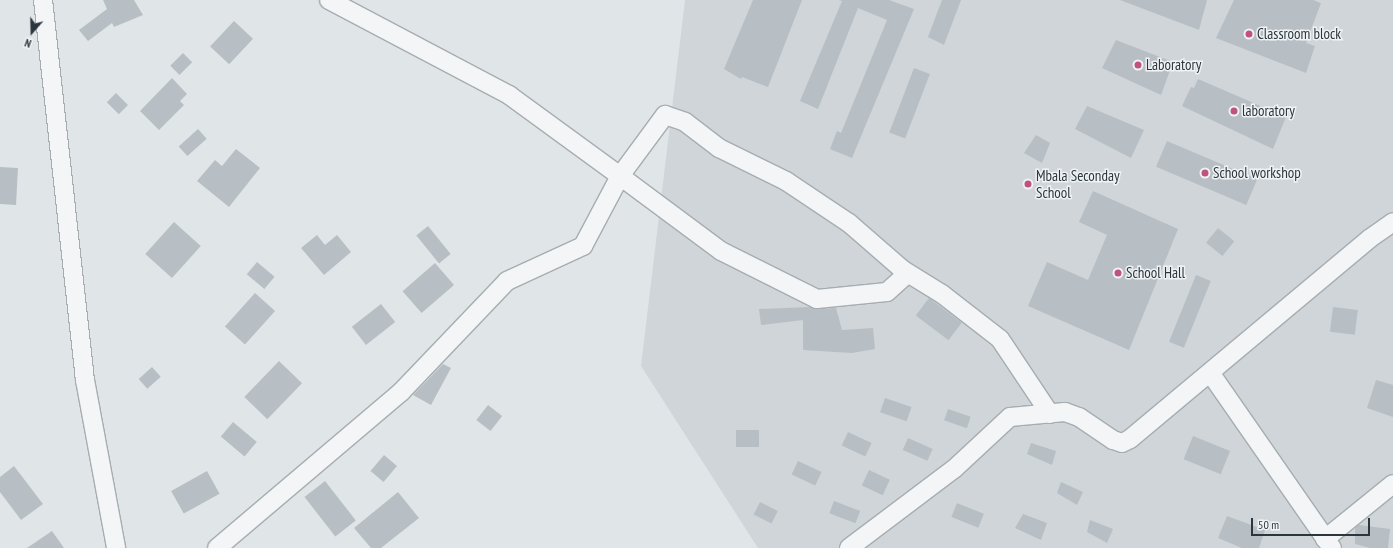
<!DOCTYPE html>
<html>
<head>
<meta charset="utf-8">
<style>
	body { margin:0 }
	#map { position:relative; width:1393px; height:548px; overflow:hidden; background:#e0e5e8; font-family:"PT Sans Narrow",sans-serif }
	div>[style] { position:absolute }
	.built>* { inset:0; background:#cfd5d9 }
	.building>* { inset:0; background:#b8bfc4; transform-origin:0 0 }
	.roads { filter:drop-shadow(1px 0 #a6adb1) drop-shadow(-1px 0 #a6adb1) drop-shadow(0 1px #a6adb1) drop-shadow(0 -1px #a6adb1) }
	.minor>* { height:18px; margin:-9px; padding:0 9px; transform-origin:9px; border-radius:9px; background:#f3f5f6 }
	.dots>* { width:11px; height:11px; translate:-50% -50%; box-sizing:border-box; border:2px solid #f0f3f5; border-radius:50% }
	span { translate:-50% -50%; white-space:nowrap; text-align:center; line-height:1.15; -webkit-text-stroke:3px #f0f3f5; paint-order:stroke }
	.poi-label { font-size:15px; color:#2b363d }
	.left { translate:0 -50%; text-align:left }
	.north { position:absolute; left:12px; top:12px; width:40px; height:40px; -webkit-text-stroke:3px #f0f3f5; paint-order:stroke; rotate:200deg; font-size:11px; font-weight:700; line-height:16px; text-align:center; color:#2b363d }
	.north::after { content:''; display:block; margin:auto; width:14px; height:18px; background:#2b363d; clip-path:polygon(50% 0,100% 100%,50% 72%,0 100%) }
	.scale { position:absolute; left:1251px; top:518px; width:119px; height:18px; box-sizing:border-box; border:2px solid #2b363d; border-top:0; padding-left:5px; font-size:12px; line-height:14px; white-space:nowrap; color:#2b363d; -webkit-text-stroke:3px #f0f3f5; paint-order:stroke }
</style>
</head>
<body>
<div id="map">
	<div class="built">
		<div style="clip-path:polygon(685px 0,1393px 0,1393px 548px,758px 548px,641px 366px)"></div>
	</div>
	<div class="building">
		<div style="clip-path:polygon(103px 0,134px 0,143px 15px,114px 27px,112px 23px,88px 41px,79px 30px,107px 9px)"></div>
		<div style="clip-path:polygon(753px 0,802px 0,768px 87px,742px 77px,741px 79px,724px 69px)"></div>
		<div style="clip-path:polygon(839px 0,889px 0,914px 9px,852px 158px,830px 149px,837px 131px,841px 133px,887px 20px,858px 8px,818px 109px,800px 101px,842px 1px)"></div>
		<div style="clip-path:polygon(942px 0,961px 0,944px 45px,928px 37px)"></div>
		<div style="clip-path:polygon(1120px 0,1207px 0,1199px 30px)"></div>
		<div style="clip-path:polygon(1234px 0,1313px 0,1321px 3px,1306px 43px,1315px 46px,1306px 73px,1216px 38px)"></div>
		<div style="left:234px;top:21px;width:26px;height:35px;rotate:43deg"></div>
		<div style="clip-path:polygon(1116px 40px,1173px 62px,1161px 95px,1102px 68px)"></div>
		<div style="left:183px;top:53px;width:13px;height:18px;rotate:45deg"></div>
		<div style="left:914px;top:68px;width:17px;height:69px;rotate:21deg"></div>
		<div style="clip-path:polygon(172px 78px,187px 94px,180px 101px,184px 105px,159px 130px,140px 111px)"></div>
		<div style="clip-path:polygon(1198px 79px,1286px 117px,1273px 149px,1182px 106px,1191px 87px,1194px 88px)"></div>
		<div style="left:116px;top:93px;width:17px;height:13px;rotate:45deg"></div>
		<div style="clip-path:polygon(1087px 106px,1144px 130px,1131px 158px,1075px 129px)"></div>
		<div style="left:198px;top:129px;width:13px;height:26px;rotate:48deg"></div>
		<div style="clip-path:polygon(1036px 135px,1050px 143px,1042px 163px,1024px 153px)"></div>
		<div style="left:1167px;top:141px;width:98px;height:28px;rotate:23deg"></div>
		<div style="clip-path:polygon(236px 149px,260px 168px,229px 207px,197px 181px,215px 160px,222px 166px)"></div>
		<div style="left:0;top:167px;width:18px;height:37px;rotate:3deg"></div>
		<div style="clip-path:polygon(1093px 191px,1178px 229px,1129px 350px,1028px 306px,1047px 262px,1088px 280px,1107px 235px,1079px 222px)"></div>
		<div style="left:174px;top:222px;width:36px;height:43px;rotate:42deg"></div>
		<div style="left:428px;top:226px;width:36px;height:15px;rotate:51deg"></div>
		<div style="left:1218px;top:228px;width:21px;height:19px;rotate:39deg"></div>
		<div style="clip-path:polygon(317px 235px,325px 245px,337px 235px,351px 252px,324px 275px,301px 248px)"></div>
		<div style="left:257px;top:262px;width:23px;height:16px;rotate:40deg"></div>
		<div style="left:435px;top:263px;width:29px;height:43px;rotate:49deg"></div>
		<div style="left:1196px;top:275px;width:16px;height:72px;rotate:22deg"></div>
		<div style="left:255px;top:293px;width:27px;height:45px;rotate:42deg"></div>
		<div style="left:929px;top:298px;width:41px;height:22px;rotate:37deg"></div>
		<div style="left:381px;top:304px;width:23px;height:37px;rotate:52deg"></div>
		<div style="clip-path:polygon(809px 307px,818px 309px,836px 308px,842px 330px,873px 328px,875px 349px,852px 353px,803px 350px,803px 320px,761px 325px,759px 309px)"></div>
		<div style="left:1333px;top:307px;width:25px;height:25px;rotate:7deg"></div>
		<div style="left:279px;top:361px;width:32px;height:50px;rotate:44deg"></div>
		<div style="clip-path:polygon(443px 364px,451px 368px,431px 405px,413px 395px)"></div>
		<div style="left:152px;top:367px;width:13px;height:18px;rotate:48deg"></div>
		<div style="clip-path:polygon(1376px 380px,1393px 385px,1393px 417px,1367px 408px)"></div>
		<div style="left:885px;top:398px;width:28px;height:15px;rotate:19deg"></div>
		<div style="left:488px;top:405px;width:18px;height:19px;rotate:38deg"></div>
		<div style="left:948px;top:409px;width:24px;height:12px;rotate:19deg"></div>
		<div style="left:233px;top:422px;width:31px;height:19px;rotate:40deg"></div>
		<div style="left:736px;top:430px;width:23px;height:17px"></div>
		<div style="left:848px;top:432px;width:26px;height:15px;rotate:25deg"></div>
		<div style="left:1193px;top:436px;width:40px;height:25px;rotate:22deg"></div>
		<div style="left:908px;top:438px;width:27px;height:13px;rotate:24deg"></div>
		<div style="clip-path:polygon(1031px 443px,1056px 451px,1052px 465px,1027px 454px)"></div>
		<div style="left:384px;top:455px;width:17px;height:21px;rotate:40deg"></div>
		<div style="left:798px;top:461px;width:26px;height:15px;rotate:25deg"></div>
		<div style="clip-path:polygon(14px 466px,43px 504px,21px 520px,0 492px,0 477px)"></div>
		<div style="left:869px;top:470px;width:23px;height:17px;rotate:25deg"></div>
		<div style="left:207px;top:471px;width:26px;height:41px;rotate:61deg"></div>
		<div style="left:325px;top:481px;width:50px;height:26px;rotate:52deg"></div>
		<div style="clip-path:polygon(1061px 482px,1083px 492px,1077px 505px,1057px 493px)"></div>
		<div style="clip-path:polygon(398px 492px,419px 518px,381px 548px,371px 548px,354px 528px)"></div>
		<div style="left:834px;top:501px;width:28px;height:13px;rotate:21deg"></div>
		<div style="left:760px;top:502px;width:20px;height:14px;rotate:27deg"></div>
		<div style="left:957px;top:503px;width:29px;height:15px;rotate:22deg"></div>
		<div style="clip-path:polygon(1023px 514px,1047px 523px,1041px 540px,1015px 528px)"></div>
		<div style="clip-path:polygon(1227px 516px,1265px 530px,1259px 548px,1242px 548px,1218px 538px)"></div>
		<div style="clip-path:polygon(1090px 520px,1113px 529px,1107px 543px,1087px 532px)"></div>
		<div style="clip-path:polygon(1359px 525px,1390px 529px,1388px 548px,1370px 548px,1355px 544px,1355px 528px)"></div>
		<div style="clip-path:polygon(52px 531px,64px 548px,27px 548px)"></div>
	</div>
	<div class="roads">
		<div class="minor">
			<div style="left:43px;top:0;width:382px;rotate:83.7deg"></div>
			<div style="left:85px;top:380px;width:171px;rotate:79.5deg"></div>
			<div style="left:329px;top:0;width:204px;rotate:27.8deg"></div>
			<div style="left:509px;top:95px;width:137px;rotate:36.1deg"></div>
			<div style="left:620px;top:176px;width:76px;rotate:-53.6deg"></div>
			<div style="left:665px;top:115px;width:21px;rotate:19deg"></div>
			<div style="left:685px;top:122px;width:43px;rotate:37.4deg"></div>
			<div style="left:719px;top:148px;width:75px;rotate:26.2deg"></div>
			<div style="left:786px;top:181px;width:76px;rotate:33.7deg"></div>
			<div style="left:849px;top:223px;width:72px;rotate:41deg"></div>
			<div style="left:903px;top:270px;width:46px;rotate:31.6deg"></div>
			<div style="left:942px;top:294px;width:73px;rotate:37.8deg"></div>
			<div style="left:1000px;top:339px;width:90px;rotate:56.3deg"></div>
			<div style="left:1211px;top:374px;width:212px;rotate:55.2deg"></div>
			<div style="left:1325px;top:539px;width:87px;rotate:-39deg"></div>
			<div style="left:217px;top:548px;width:241px;rotate:-40.3deg"></div>
			<div style="left:401px;top:392px;width:153px;rotate:-46.3deg"></div>
			<div style="left:507px;top:281px;width:84px;rotate:-24.7deg"></div>
			<div style="left:583px;top:246px;width:79px;rotate:-62.1deg"></div>
			<div style="left:620px;top:176px;width:126px;rotate:36.6deg"></div>
			<div style="left:721px;top:251px;width:107px;rotate:26.6deg"></div>
			<div style="left:817px;top:299px;width:70px;rotate:-5.7deg"></div>
			<div style="left:887px;top:292px;width:28px;rotate:-42deg"></div>
			<div style="left:849px;top:548px;width:131px;rotate:-37deg"></div>
			<div style="left:954px;top:469px;width:76px;rotate:-42.9deg"></div>
			<div style="left:1010px;top:417px;width:55px;rotate:-5.2deg"></div>
			<div style="left:1065px;top:412px;width:15px;rotate:20deg"></div>
			<div style="left:1079px;top:417px;width:41px;rotate:34.1deg"></div>
			<div style="left:1113px;top:440px;width:9px;rotate:18deg"></div>
			<div style="left:1122px;top:443px;width:9px;rotate:-27deg"></div>
			<div style="left:1130px;top:439px;width:312px;rotate:-39.9deg"></div>
			<div style="left:1369px;top:239px;width:29px;rotate:-35deg"></div>
		</div>
	</div>
	<div class="dots">
		<div style="left:1249px;top:34px;background:#bf537d"></div>
		<div style="left:1138px;top:65px;background:#bf537d"></div>
		<div style="left:1234px;top:111px;background:#bf537d"></div>
		<div style="left:1205px;top:173px;background:#bf537d"></div>
		<div style="left:1028px;top:184px;background:#bf537d"></div>
		<div style="left:1118px;top:273px;background:#bf537d"></div>
	</div>
	<div class="poi-label">
		<span class="left" style="left:1257px;top:34px">Classroom block</span>
		<span class="left" style="left:1146px;top:65px">Laboratory</span>
		<span class="left" style="left:1242px;top:111px">laboratory</span>
		<span class="left" style="left:1213px;top:173px">School workshop</span>
		<span class="left" style="left:1036px;top:184px">Mbala Seconday<br>School</span>
		<span class="left" style="left:1126px;top:273px">School Hall</span>
	</div>
	<div class="north">N</div>
	<div class="scale">50 m</div>
</div>
</body>
</html>
